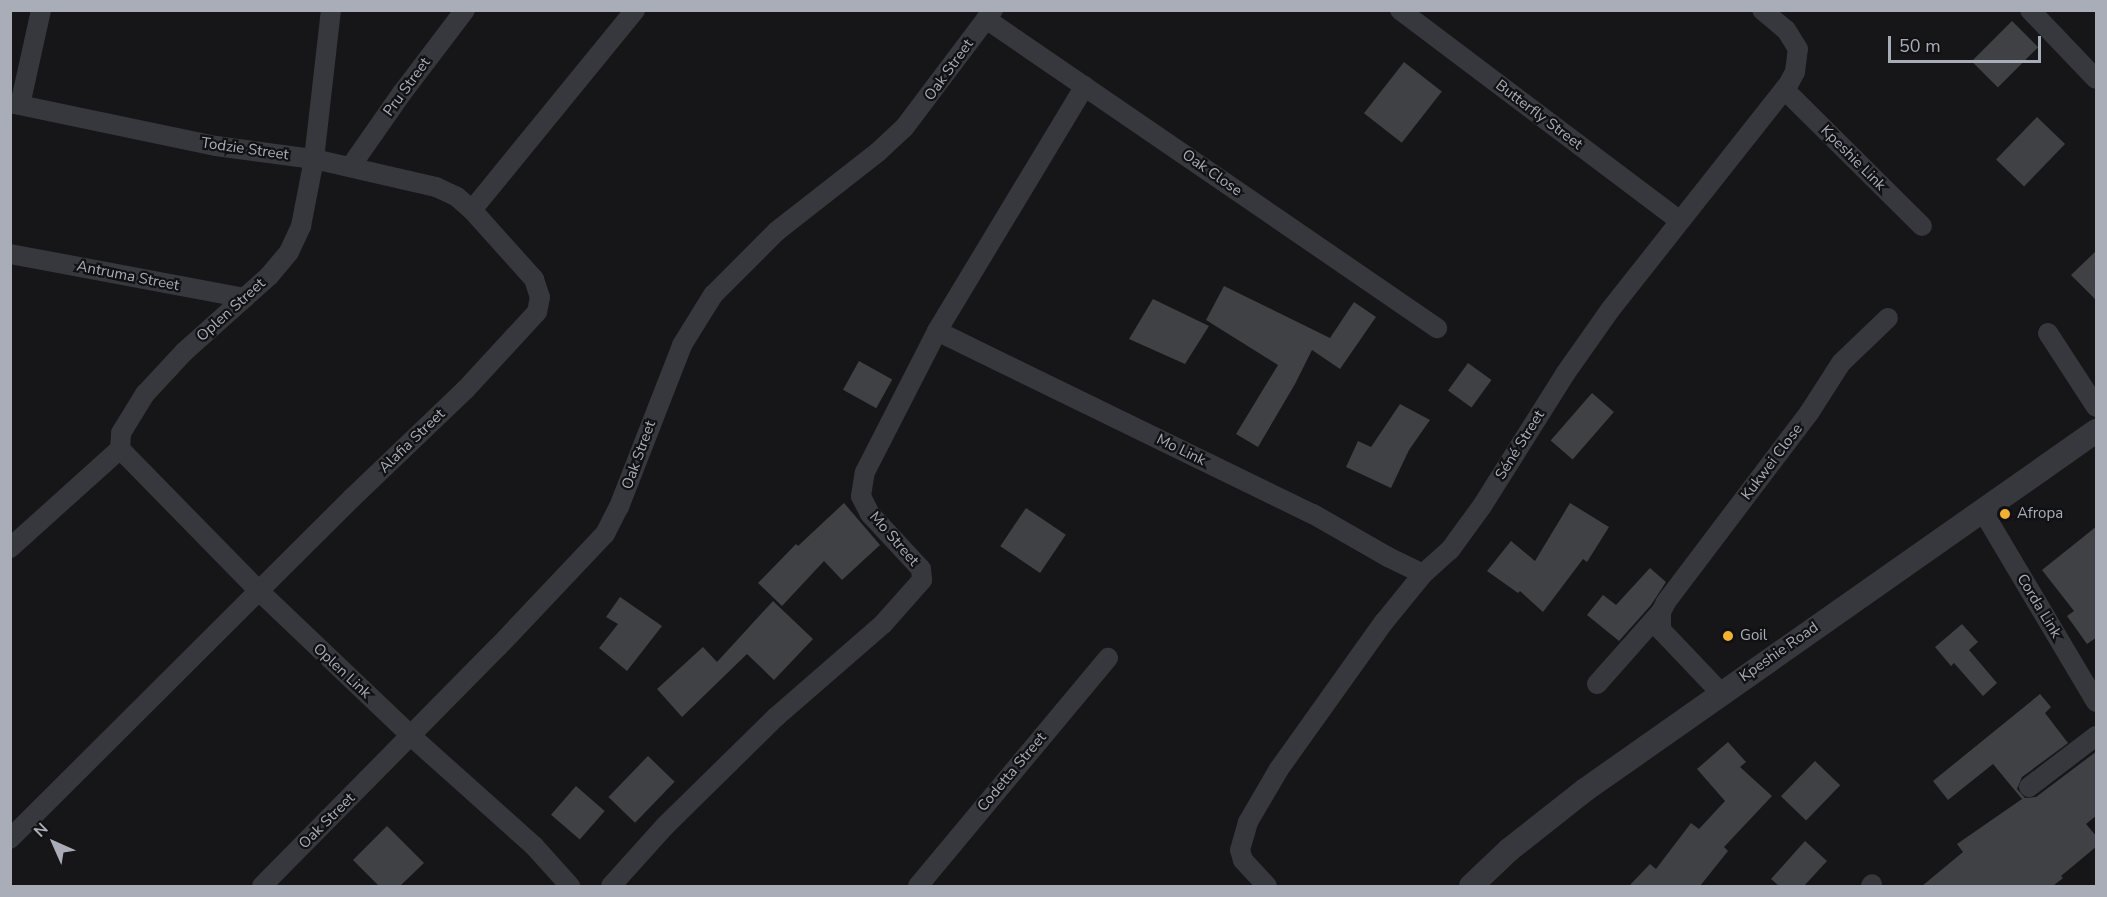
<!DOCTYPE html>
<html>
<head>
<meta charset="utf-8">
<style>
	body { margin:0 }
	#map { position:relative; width:2107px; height:897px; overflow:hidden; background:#161618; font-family:"Nunito Sans",sans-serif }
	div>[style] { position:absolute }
	.building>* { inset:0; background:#404145; transform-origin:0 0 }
	.minor>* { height:20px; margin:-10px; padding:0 10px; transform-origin:10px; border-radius:10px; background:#37383d }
	.tertiary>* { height:24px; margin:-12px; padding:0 12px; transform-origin:12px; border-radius:12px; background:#37383d }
	.dots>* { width:16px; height:16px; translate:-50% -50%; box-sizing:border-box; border:3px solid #111113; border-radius:50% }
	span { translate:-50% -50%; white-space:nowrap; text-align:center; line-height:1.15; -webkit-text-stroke:4.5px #111113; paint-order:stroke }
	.street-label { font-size:15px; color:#a8adb8 }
	.poi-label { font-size:15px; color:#a8adb8 }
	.left { translate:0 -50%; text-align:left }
	.frame { position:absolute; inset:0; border:12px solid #a8adb8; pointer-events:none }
	.north { position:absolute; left:24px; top:813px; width:60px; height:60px; -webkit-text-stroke:4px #111113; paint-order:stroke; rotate:315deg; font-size:16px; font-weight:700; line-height:24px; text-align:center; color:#a8adb8 }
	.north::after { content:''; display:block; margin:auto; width:21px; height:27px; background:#a8adb8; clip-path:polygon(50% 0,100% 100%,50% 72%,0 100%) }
	.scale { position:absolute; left:1888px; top:36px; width:153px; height:27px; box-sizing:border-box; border:3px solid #a8adb8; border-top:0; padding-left:8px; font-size:18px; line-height:21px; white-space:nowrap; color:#a8adb8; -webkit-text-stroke:4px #111113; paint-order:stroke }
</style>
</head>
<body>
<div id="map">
	<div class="building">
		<div style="left:2012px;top:21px;width:37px;height:57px;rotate:45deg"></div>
		<div style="left:1404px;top:62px;width:48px;height:65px;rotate:38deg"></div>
		<div style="left:2037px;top:117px;width:39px;height:59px;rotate:44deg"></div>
		<div style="clip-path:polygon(2097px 250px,2097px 301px,2071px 275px)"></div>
		<div style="clip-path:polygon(1224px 286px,1330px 338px,1354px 302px,1376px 317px,1340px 369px,1312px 350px,1295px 384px,1258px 447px,1236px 434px,1278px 365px,1206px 320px)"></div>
		<div style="clip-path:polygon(1153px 299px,1209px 326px,1185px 364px,1129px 339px)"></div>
		<div style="left:859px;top:361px;width:38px;height:33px;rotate:29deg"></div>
		<div style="left:1468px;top:363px;width:29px;height:34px;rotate:36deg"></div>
		<div style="left:1592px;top:393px;width:29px;height:63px;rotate:41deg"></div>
		<div style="clip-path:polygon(1400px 404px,1430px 420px,1409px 450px,1391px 488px,1346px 467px,1358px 441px,1371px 447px)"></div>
		<div style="clip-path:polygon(844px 503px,880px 545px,842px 580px,824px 561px,782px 606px,758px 583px,796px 544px,798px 546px)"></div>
		<div style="clip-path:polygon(1570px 503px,1609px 527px,1587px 562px,1583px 559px,1543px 612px,1520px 591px,1518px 593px,1487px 571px,1511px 541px,1535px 561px)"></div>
		<div style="left:1026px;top:508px;width:48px;height:46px;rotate:34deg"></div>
		<div style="clip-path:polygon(2097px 526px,2097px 637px,2087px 644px,2067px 616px,2074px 611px,2042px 570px)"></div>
		<div style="clip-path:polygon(1650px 568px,1666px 582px,1651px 605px,1619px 641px,1587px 615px,1603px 595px,1616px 605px)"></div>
		<div style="clip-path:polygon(620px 597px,662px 626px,627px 671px,599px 648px,618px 624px,606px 617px)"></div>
		<div style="clip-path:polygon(773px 601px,813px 639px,774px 680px,747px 654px,682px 717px,657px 689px,703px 647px,717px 662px)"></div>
		<div style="clip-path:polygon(1962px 624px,1978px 642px,1969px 650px,1997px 683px,1983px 696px,1954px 663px,1951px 666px,1935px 647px)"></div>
		<div style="clip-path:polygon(2040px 694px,2051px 707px,2045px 713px,2068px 743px,2022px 777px,2017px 789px,2025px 798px,2036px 797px,2097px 751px,2097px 815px,2086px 824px,2097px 837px,2097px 846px,2061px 876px,2063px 878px,2053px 886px,1922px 886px,1963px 852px,1957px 844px,2022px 799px,1993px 764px,1948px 800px,1933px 781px)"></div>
		<div style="clip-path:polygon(1728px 742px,1746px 762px,1740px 767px,1772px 796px,1724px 847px,1728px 851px,1700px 886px,1629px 886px,1650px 864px,1656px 869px,1691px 823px,1699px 829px,1725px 801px,1697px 769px)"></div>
		<div style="left:648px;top:756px;width:37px;height:57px;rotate:44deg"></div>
		<div style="left:1815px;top:761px;width:35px;height:49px;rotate:44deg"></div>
		<div style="left:576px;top:786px;width:38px;height:38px;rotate:41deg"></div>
		<div style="clip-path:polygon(387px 826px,424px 863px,400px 886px,379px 886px,353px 860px)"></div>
		<div style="clip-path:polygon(1805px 841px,1827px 861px,1804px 886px,1779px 886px,1771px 879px)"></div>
	</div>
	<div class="minor">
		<div style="left:1400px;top:10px;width:349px;rotate:37deg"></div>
		<div style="left:2030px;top:10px;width:95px;rotate:46.3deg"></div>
		<div style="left:986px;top:19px;width:547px;rotate:34.42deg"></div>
		<div style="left:1785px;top:90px;width:193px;rotate:44.8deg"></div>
		<div style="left:10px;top:103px;width:210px;rotate:11.8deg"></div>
		<div style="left:216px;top:146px;width:99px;rotate:7.6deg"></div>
		<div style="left:314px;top:159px;width:125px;rotate:12.9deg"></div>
		<div style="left:436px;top:187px;width:23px;rotate:25deg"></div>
		<div style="left:457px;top:197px;width:20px;rotate:41deg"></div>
		<div style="left:472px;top:210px;width:93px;rotate:48.1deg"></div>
		<div style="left:534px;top:279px;width:19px;rotate:72deg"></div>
		<div style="left:540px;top:297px;width:15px;rotate:101deg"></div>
		<div style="left:537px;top:312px;width:105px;rotate:132.7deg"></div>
		<div style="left:466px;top:389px;width:158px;rotate:136.3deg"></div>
		<div style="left:352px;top:498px;width:483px;rotate:135.1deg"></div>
		<div style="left:20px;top:105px;width:97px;rotate:-77.5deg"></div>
		<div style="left:351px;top:166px;width:89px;rotate:-55.1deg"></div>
		<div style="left:402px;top:93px;width:104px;rotate:-52.8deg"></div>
		<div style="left:472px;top:210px;width:258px;rotate:-50.8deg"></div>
		<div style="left:10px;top:254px;width:239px;rotate:10.6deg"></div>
		<div style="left:937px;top:331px;width:418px;rotate:26deg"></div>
		<div style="left:1313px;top:514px;width:86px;rotate:29.8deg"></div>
		<div style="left:1388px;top:557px;width:39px;rotate:26deg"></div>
		<div style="left:2048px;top:333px;width:88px;rotate:57deg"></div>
		<div style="left:120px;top:449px;width:199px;rotate:45.6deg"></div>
		<div style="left:259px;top:591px;width:210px;rotate:43.6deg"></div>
		<div style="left:411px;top:736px;width:165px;rotate:41.8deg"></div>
		<div style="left:534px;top:846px;width:54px;rotate:48deg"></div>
		<div style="left:1982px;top:510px;width:223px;rotate:59.3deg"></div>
		<div style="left:10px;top:548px;width:148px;rotate:-42deg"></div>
		<div style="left:120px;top:449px;width:16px;rotate:-86deg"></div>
		<div style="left:121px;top:433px;width:46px;rotate:-58.4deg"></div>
		<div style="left:145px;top:394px;width:57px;rotate:-47.1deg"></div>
		<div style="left:184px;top:352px;width:114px;rotate:-41.8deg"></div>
		<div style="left:269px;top:276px;width:31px;rotate:-50deg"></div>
		<div style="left:289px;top:252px;width:29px;rotate:-65deg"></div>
		<div style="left:301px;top:226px;width:68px;rotate:-79deg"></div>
		<div style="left:314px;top:159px;width:150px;rotate:-83.5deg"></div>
		<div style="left:1597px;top:684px;width:96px;rotate:-48.4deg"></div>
		<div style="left:1721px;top:693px;width:87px;rotate:-133.6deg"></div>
		<div style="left:1661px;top:630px;width:18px;rotate:-90deg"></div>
		<div style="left:1661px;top:612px;width:11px;rotate:-63deg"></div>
		<div style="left:1666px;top:602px;width:237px;rotate:-52.9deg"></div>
		<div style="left:1809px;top:413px;width:59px;rotate:-57.4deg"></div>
		<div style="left:1841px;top:363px;width:65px;rotate:-43.8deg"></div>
		<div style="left:2029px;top:787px;width:84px;rotate:-37.3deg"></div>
		<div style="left:262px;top:886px;width:336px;rotate:-45.4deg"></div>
		<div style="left:498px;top:647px;width:156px;rotate:-46.6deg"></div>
		<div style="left:605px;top:534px;width:30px;rotate:-63deg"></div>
		<div style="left:619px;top:507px;width:174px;rotate:-68.7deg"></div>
		<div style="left:682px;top:345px;width:59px;rotate:-58.2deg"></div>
		<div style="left:713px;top:295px;width:91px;rotate:-45deg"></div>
		<div style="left:777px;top:231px;width:128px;rotate:-38deg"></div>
		<div style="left:878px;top:152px;width:35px;rotate:-43deg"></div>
		<div style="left:904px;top:128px;width:148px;rotate:-53deg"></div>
		<div style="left:611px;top:886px;width:81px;rotate:-48deg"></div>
		<div style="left:665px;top:826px;width:156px;rotate:-44.5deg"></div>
		<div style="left:776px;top:717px;width:142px;rotate:-41deg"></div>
		<div style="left:883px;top:624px;width:59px;rotate:-48.4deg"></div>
		<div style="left:922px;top:580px;width:11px;rotate:-95deg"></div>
		<div style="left:921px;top:569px;width:75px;rotate:-132.8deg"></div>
		<div style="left:870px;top:514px;width:20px;rotate:-117deg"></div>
		<div style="left:861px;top:496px;width:24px;rotate:-81deg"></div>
		<div style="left:865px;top:472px;width:158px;rotate:-62.9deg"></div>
		<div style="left:937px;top:331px;width:286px;rotate:-58.9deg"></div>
		<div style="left:918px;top:886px;width:297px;rotate:-50.2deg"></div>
		<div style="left:1267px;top:886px;width:35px;rotate:-133deg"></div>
		<div style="left:1243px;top:860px;width:10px;rotate:-107deg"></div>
		<div style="left:1240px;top:850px;width:29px;rotate:-74deg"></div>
		<div style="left:1248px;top:822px;width:61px;rotate:-59.7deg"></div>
		<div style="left:1279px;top:769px;width:181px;rotate:-54.5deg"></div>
		<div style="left:1384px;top:622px;width:62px;rotate:-50.9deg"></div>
		<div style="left:1423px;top:574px;width:36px;rotate:-42deg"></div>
		<div style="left:1450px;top:550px;width:54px;rotate:-54deg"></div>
		<div style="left:1482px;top:506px;width:156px;rotate:-57.8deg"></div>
		<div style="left:1565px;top:374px;width:78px;rotate:-54.9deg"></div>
		<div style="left:1610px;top:310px;width:287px;rotate:-51.7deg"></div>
		<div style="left:1788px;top:85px;width:15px;rotate:-62deg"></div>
		<div style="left:1795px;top:72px;width:23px;rotate:-83deg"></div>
		<div style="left:1798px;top:49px;width:22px;rotate:-122deg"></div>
		<div style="left:1786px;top:30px;width:31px;rotate:-140deg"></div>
		<div style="left:1871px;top:886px;width:2px;rotate:-63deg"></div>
	</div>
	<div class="tertiary">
		<div style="left:1471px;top:886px;width:52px;rotate:-43.5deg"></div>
		<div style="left:1509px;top:850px;width:97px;rotate:-38.3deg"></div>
		<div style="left:1585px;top:790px;width:625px;rotate:-35.09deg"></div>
	</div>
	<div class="dots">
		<div style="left:2005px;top:514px;background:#f2b134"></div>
		<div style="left:1728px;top:636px;background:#f2b134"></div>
	</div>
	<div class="street-label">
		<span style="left:949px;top:70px;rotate:-54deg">Oak Street</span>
		<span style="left:407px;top:87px;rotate:-54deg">Pru Street</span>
		<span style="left:1539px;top:115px;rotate:37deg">Butterfly Street</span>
		<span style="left:245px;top:149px;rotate:8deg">Todzie Street</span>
		<span style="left:1853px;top:158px;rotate:45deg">Kpeshie Link</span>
		<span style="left:1212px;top:173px;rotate:35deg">Oak Close</span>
		<span style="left:128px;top:276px;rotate:11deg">Antruma Street</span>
		<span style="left:231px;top:310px;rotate:-42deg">Oplen Street</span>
		<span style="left:412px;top:441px;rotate:-44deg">Alafia Street</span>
		<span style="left:1520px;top:445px;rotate:-58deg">Séné Street</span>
		<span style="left:1181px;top:450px;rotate:26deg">Mo Link</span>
		<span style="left:639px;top:455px;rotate:-70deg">Oak Street</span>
		<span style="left:1772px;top:462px;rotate:-53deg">Kukwei Close</span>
		<span style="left:894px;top:539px;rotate:49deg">Mo Street</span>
		<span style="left:2039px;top:606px;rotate:59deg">Corda Link</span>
		<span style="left:1779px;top:652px;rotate:-35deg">Kpeshie Road</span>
		<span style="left:342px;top:671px;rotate:43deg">Oplen Link</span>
		<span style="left:1012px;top:772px;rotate:-50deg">Codetta Street</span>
		<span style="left:327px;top:821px;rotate:-45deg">Oak Street</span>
	</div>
	<div class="poi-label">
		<span class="left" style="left:2017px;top:514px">Afropa</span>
		<span class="left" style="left:1740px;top:636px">Goil</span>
	</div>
	<div class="frame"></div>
	<div class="north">N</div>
	<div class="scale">50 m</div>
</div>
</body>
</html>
